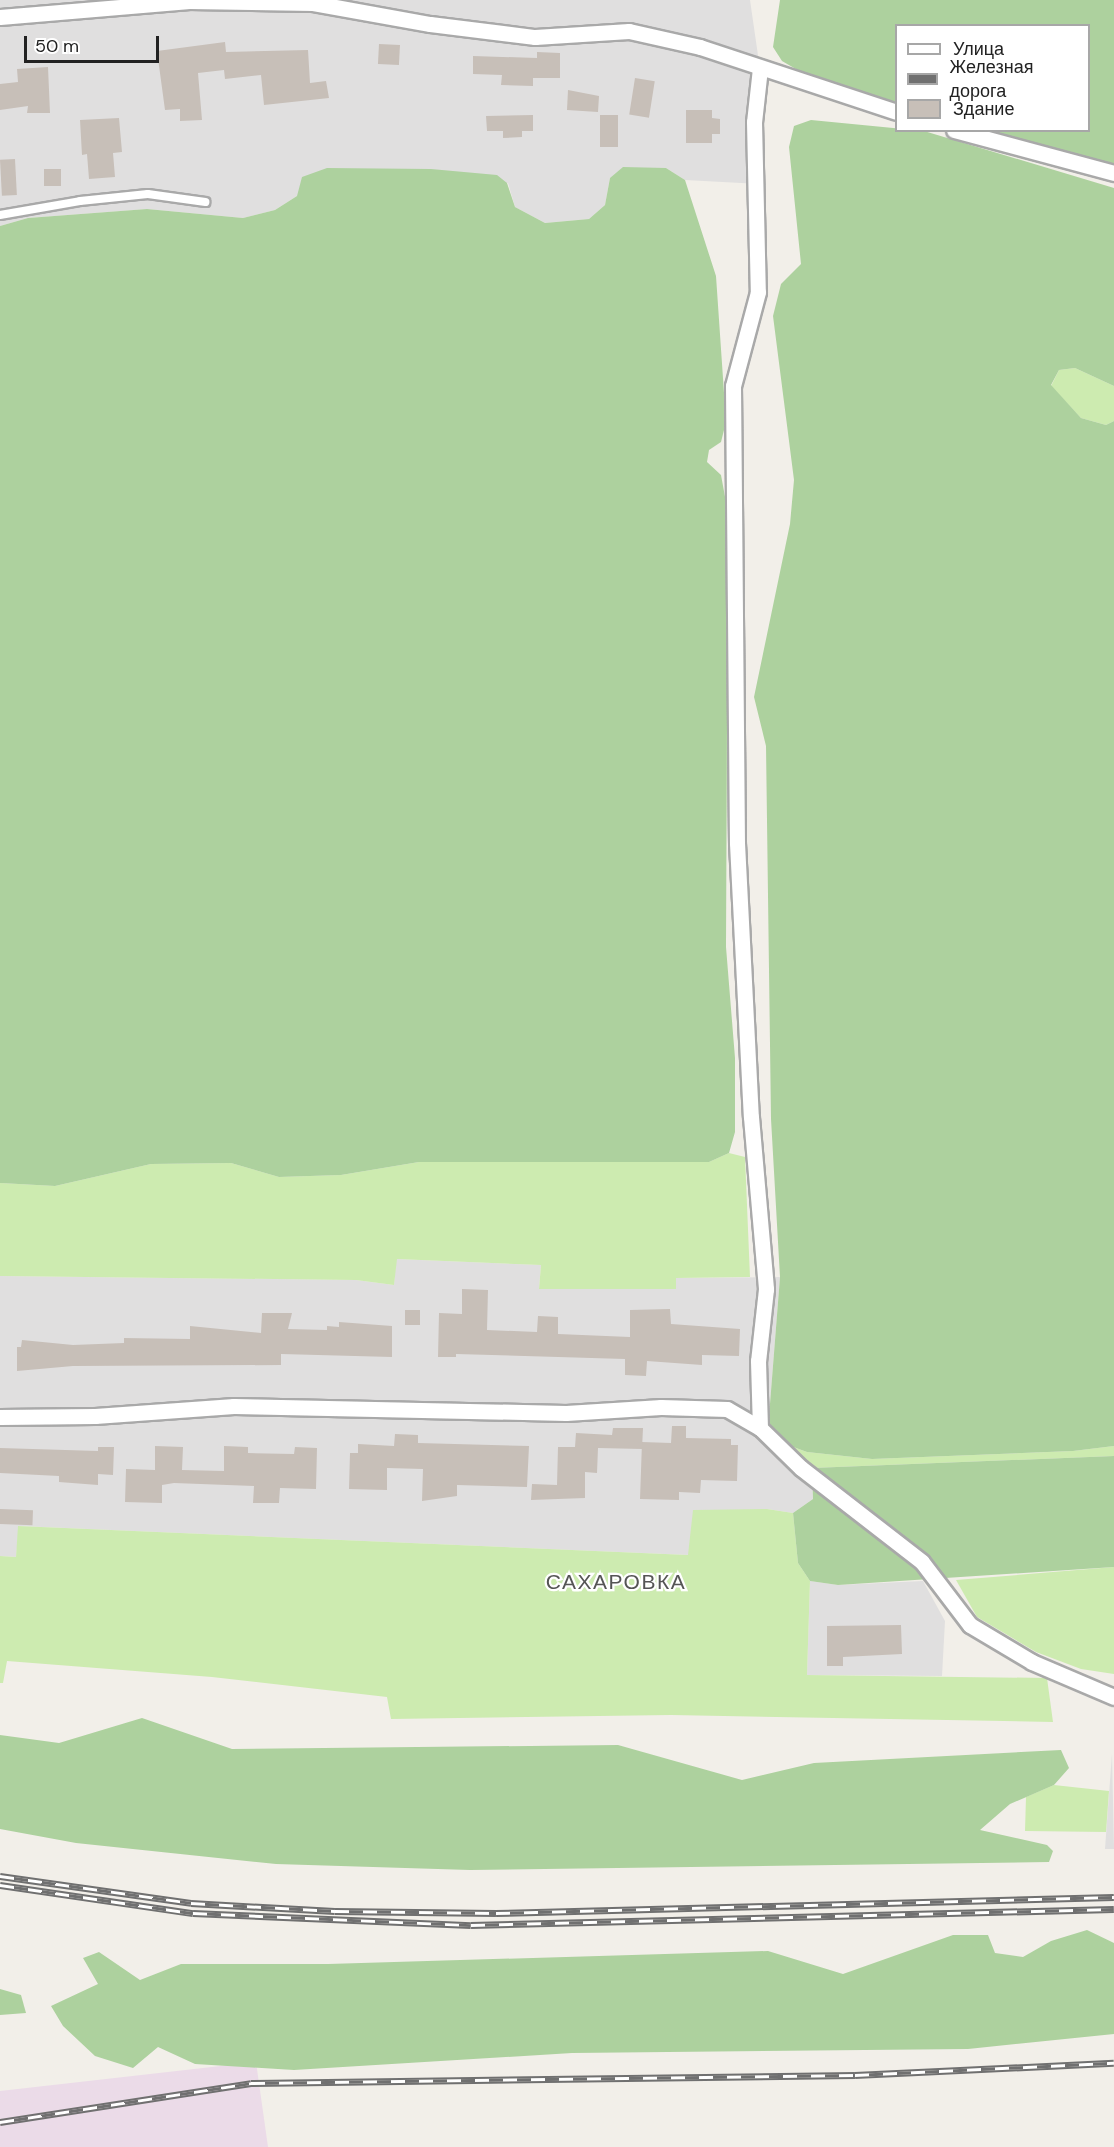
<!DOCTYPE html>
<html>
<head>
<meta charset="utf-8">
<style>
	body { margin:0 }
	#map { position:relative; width:1114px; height:2147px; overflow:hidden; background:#f2efe9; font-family:"DM Sans",sans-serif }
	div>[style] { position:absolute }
	.residential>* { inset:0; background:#e0dfdf }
	.industrial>* { inset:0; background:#ebdbe8 }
	.grass>* { inset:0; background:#cdebb0 }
	.forest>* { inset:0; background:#add19e }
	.building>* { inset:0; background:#c7bfb8; transform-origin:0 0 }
	.roads { filter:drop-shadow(2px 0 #a9a9a9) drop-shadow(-2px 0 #a9a9a9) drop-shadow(0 2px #a9a9a9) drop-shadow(0 -2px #a9a9a9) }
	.lane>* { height:8px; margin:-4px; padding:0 4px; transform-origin:4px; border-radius:4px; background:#fff }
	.street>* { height:15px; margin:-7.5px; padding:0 7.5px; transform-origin:7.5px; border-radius:7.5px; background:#fff }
	.rail>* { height:7px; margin-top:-3.5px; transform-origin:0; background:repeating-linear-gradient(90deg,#fff 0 14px,#707070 0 28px); box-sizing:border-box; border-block:2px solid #707070 }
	span { translate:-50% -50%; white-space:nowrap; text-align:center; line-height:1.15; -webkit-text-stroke:4.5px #fff; paint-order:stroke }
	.quarter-label { font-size:21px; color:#555; letter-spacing:1.5px }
	.legend { position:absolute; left:895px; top:24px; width:195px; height:108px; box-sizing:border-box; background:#fff; border:2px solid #a7a7a7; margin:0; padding:8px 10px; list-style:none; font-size:18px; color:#222 }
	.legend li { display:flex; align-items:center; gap:12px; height:30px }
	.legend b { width:30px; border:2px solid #a7a7a7 }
	.scale { position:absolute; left:24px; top:36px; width:135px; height:27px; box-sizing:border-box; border:3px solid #222; border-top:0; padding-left:8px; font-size:18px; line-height:21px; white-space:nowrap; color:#222; -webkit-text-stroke:4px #fff; paint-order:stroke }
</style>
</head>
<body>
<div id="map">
	<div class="residential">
		<div style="clip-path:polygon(0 0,750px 0,765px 104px,760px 184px,685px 180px,666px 168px,610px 178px,605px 205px,589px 219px,545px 223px,515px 207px,508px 183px,297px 196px,275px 210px,243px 218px,147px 209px,28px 218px,0 226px)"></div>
		<div style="clip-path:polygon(396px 1259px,541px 1265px,539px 1289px,676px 1289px,676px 1278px,780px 1277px,768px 1429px,812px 1468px,813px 1499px,793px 1513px,767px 1509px,689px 1555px,19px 1526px,16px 1557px,0 1556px,0 1276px,356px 1280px,394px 1285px)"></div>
		<div style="clip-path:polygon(810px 1581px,838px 1585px,923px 1581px,945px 1621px,942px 1676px,807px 1675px)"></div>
		<div style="clip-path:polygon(1112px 1754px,1114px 1849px,1105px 1849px)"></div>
	</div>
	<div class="industrial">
		<div style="clip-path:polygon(256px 2062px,268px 2147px,0 2147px,0 2091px)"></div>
	</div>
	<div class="grass">
		<div style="clip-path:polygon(1075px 368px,1114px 386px,1114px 421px,1106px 425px,1081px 418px,1051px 386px,1059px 370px)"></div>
		<div style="clip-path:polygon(729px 1153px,745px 1157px,750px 1277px,676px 1278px,676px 1289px,539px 1289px,541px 1265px,397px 1259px,394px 1285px,356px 1280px,0 1276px,0 1183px,55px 1186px,151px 1164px,231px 1163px,279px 1177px,341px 1175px,419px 1162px,709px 1162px)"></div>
		<div style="clip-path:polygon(788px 1445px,807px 1452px,872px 1459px,1073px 1451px,1114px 1446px,1114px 1456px,812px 1468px)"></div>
		<div style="clip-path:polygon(767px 1509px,793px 1513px,798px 1563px,810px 1581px,807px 1675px,1047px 1678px,1053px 1722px,671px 1715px,391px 1719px,387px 1697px,212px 1677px,7px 1661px,3px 1683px,0 1683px,0 1556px,16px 1557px,18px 1526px,688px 1555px,693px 1510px)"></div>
		<div style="clip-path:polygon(1114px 1567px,1114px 1674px,1081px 1669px,1036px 1652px,977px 1617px,956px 1580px)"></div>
		<div style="clip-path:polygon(1054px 1785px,1109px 1791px,1106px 1832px,1025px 1831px,1026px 1797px)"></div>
	</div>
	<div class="forest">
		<div style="clip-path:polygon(780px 0,1114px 0,1114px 165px,980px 131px,1088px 130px,1088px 26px,896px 26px,896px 106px,801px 72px,782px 61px,773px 47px)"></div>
		<div style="clip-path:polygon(811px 120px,924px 131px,1114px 188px,1114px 386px,1075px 368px,1059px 370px,1051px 385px,1081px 418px,1106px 425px,1114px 421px,1114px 1446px,1073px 1451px,872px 1459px,807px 1452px,788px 1445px,768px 1429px,780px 1277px,771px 1119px,766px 746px,754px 697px,790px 524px,794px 480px,773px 316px,781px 284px,801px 264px,789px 147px,794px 126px)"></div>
		<div style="clip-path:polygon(623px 167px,666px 168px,685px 180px,716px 276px,726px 422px,721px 442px,709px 450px,707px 462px,721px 475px,728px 513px,726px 947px,735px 1058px,735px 1132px,729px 1153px,709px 1162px,419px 1162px,341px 1175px,279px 1177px,231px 1163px,151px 1164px,55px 1186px,0 1183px,0 226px,28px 218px,147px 209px,243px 218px,275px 210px,297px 196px,302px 177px,327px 168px,431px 169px,497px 175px,507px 183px,515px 207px,545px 223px,589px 219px,605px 205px,610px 178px)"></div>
		<div style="clip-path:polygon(1114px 1456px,1114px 1567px,838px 1585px,810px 1581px,798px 1563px,793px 1513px,813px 1499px,812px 1468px)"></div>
		<div style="clip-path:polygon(142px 1718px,232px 1749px,618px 1745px,742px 1780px,814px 1763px,1061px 1750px,1069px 1768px,1054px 1785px,1010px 1804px,980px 1830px,1047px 1845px,1053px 1851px,1049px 1862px,470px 1870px,276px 1864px,76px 1843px,0 1829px,0 1735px,59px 1743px)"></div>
		<div style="clip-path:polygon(1087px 1930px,1114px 1943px,1114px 2034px,968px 2049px,572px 2053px,294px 2070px,195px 2064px,158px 2047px,133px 2068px,95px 2056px,63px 2026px,51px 2006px,98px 1984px,83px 1958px,99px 1952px,140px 1980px,181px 1964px,328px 1964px,768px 1951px,843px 1974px,953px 1935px,988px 1935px,995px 1953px,1023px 1957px,1051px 1941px)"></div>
		<div style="clip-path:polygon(0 1989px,21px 1995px,26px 2013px,0 2015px)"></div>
	</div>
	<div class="building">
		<div style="clip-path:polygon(225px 42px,226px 52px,308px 50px,310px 83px,326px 81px,329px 98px,264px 105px,261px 75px,225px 79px,224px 70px,198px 73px,202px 120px,180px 121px,180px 109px,165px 110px,157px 51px)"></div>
		<div style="left:379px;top:44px;width:21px;height:20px;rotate:3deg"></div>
		<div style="clip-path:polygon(537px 52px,560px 53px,560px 78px,533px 78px,533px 86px,501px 85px,502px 75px,473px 74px,473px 56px,537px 58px)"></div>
		<div style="clip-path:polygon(48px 67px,50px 113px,27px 113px,28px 106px,0 110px,0 84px,18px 82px,17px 69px)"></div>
		<div style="left:635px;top:78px;width:20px;height:37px;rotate:9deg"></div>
		<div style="clip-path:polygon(568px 90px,599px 96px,598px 112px,567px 110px)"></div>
		<div style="clip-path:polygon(686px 110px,712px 110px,712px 118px,720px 119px,720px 134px,712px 134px,712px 143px,686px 143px)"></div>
		<div style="clip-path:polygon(533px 115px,533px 131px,522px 131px,522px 137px,503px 138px,503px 131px,487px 131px,486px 116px)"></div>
		<div style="left:600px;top:115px;width:18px;height:32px"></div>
		<div style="clip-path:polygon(119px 118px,122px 152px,113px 153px,115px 177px,89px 179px,87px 154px,82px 155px,80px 120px)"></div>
		<div style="left:15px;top:159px;width:36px;height:15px;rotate:87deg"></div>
		<div style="left:44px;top:169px;width:17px;height:17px"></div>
		<div style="clip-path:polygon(462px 1289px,488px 1290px,487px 1330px,537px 1332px,538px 1316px,558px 1317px,558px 1334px,630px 1337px,630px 1310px,670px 1309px,671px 1324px,740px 1329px,739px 1356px,702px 1355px,702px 1365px,647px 1361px,646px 1376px,625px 1375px,625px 1359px,456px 1354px,456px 1357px,438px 1357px,439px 1313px,462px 1314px)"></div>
		<div style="left:405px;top:1310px;width:15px;height:15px"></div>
		<div style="clip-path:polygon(262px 1313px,292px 1313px,288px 1329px,327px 1330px,327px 1326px,339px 1327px,339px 1322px,392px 1326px,392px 1357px,281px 1354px,281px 1365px,73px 1366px,17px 1371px,17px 1347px,21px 1347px,22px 1340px,73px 1345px,124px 1343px,124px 1338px,190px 1339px,190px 1326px,261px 1333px)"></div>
		<div style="clip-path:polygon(672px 1426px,686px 1426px,686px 1438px,731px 1439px,731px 1445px,738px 1445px,737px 1481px,701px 1480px,700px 1493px,679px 1492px,679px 1500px,640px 1499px,642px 1442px,671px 1443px)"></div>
		<div style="clip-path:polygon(613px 1428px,643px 1428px,642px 1449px,598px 1448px,597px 1473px,585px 1472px,585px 1498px,531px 1500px,532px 1484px,557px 1485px,558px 1447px,575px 1447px,576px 1433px,612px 1435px)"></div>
		<div style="clip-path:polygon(395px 1434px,418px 1435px,418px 1443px,529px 1446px,527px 1487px,457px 1485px,457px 1496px,422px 1501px,423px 1469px,387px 1468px,387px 1490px,349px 1489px,350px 1453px,358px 1453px,358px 1444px,394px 1446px)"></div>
		<div style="clip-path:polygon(155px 1446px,183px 1447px,182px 1470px,224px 1471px,224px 1446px,248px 1447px,248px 1453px,294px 1454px,295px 1447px,317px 1448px,316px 1489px,280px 1488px,279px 1503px,253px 1503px,254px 1486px,174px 1483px,162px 1485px,162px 1503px,125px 1502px,126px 1469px,155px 1470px)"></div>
		<div style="clip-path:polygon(98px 1447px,114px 1447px,113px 1475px,98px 1474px,98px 1485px,59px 1482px,59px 1476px,0 1473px,0 1448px,98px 1451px)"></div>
		<div style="left:0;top:1509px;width:33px;height:15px;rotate:2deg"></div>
		<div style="clip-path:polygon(901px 1625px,902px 1654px,843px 1657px,843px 1666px,827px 1666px,827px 1626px)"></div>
	</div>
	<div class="roads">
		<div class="lane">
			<div style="left:0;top:215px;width:81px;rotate:-9.9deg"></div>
			<div style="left:80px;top:201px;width:68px;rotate:-5.9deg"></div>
			<div style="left:148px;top:194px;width:58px;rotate:8deg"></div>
		</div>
		<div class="street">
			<div style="left:0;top:17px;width:190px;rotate:-4.8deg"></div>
			<div style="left:189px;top:1px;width:124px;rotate:0.9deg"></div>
			<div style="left:313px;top:3px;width:119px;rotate:10.2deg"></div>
			<div style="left:430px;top:24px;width:106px;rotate:7.1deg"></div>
			<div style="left:535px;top:37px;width:94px;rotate:-3.7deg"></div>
			<div style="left:629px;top:31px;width:73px;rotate:12.7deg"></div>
			<div style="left:700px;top:47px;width:206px;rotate:18.3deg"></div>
			<div style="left:760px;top:68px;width:54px;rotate:96.3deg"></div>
			<div style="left:754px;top:122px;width:170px;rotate:88.7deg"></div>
			<div style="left:758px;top:292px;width:97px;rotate:104.9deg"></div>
			<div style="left:733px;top:386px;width:457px;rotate:89.5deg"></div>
			<div style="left:737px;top:843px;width:274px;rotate:87.1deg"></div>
			<div style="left:751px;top:1117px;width:173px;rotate:85deg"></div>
			<div style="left:766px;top:1289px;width:72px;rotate:96.3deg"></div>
			<div style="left:758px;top:1361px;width:67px;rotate:88.3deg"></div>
			<div style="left:760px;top:1428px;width:57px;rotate:44.3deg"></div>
			<div style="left:801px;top:1468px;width:153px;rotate:37.8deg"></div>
			<div style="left:922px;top:1562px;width:79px;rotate:52.7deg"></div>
			<div style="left:970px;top:1625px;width:72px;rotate:30.8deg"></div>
			<div style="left:1032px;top:1662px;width:89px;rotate:23.1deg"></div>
			<div style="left:954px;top:130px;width:166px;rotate:15deg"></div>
			<div style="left:0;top:1417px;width:95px;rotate:-0.6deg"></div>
			<div style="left:95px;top:1416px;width:139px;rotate:-4.1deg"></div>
			<div style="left:234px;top:1406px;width:332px;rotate:1.2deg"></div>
			<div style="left:566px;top:1413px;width:95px;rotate:-3.6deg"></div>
			<div style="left:661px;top:1407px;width:66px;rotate:1.7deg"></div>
			<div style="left:727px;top:1409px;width:38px;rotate:30deg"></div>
		</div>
	</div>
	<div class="rail">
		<div style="left:0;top:1876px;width:193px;rotate:8deg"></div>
		<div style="left:191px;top:1903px;width:144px;rotate:3.2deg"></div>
		<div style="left:335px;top:1911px;width:161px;rotate:0.7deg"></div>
		<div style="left:496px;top:1913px;width:618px;rotate:-1.48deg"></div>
		<div style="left:0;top:1885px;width:195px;rotate:8.3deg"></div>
		<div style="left:193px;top:1913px;width:278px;rotate:2.5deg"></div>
		<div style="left:471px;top:1925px;width:643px;rotate:-1.43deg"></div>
		<div style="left:0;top:2122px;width:254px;rotate:-8.8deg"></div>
		<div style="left:251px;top:2083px;width:604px;rotate:-0.76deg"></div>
		<div style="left:855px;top:2075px;width:259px;rotate:-2.7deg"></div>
	</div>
	<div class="quarter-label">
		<span style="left:616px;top:1582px">САХАРОВКА</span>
	</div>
	<ul class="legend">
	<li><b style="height:8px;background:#fff"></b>Улица</li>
	<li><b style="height:8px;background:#707070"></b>Железная дорога</li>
	<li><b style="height:16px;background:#c7bfb8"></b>Здание</li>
	</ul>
	<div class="scale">50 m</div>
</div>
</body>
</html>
